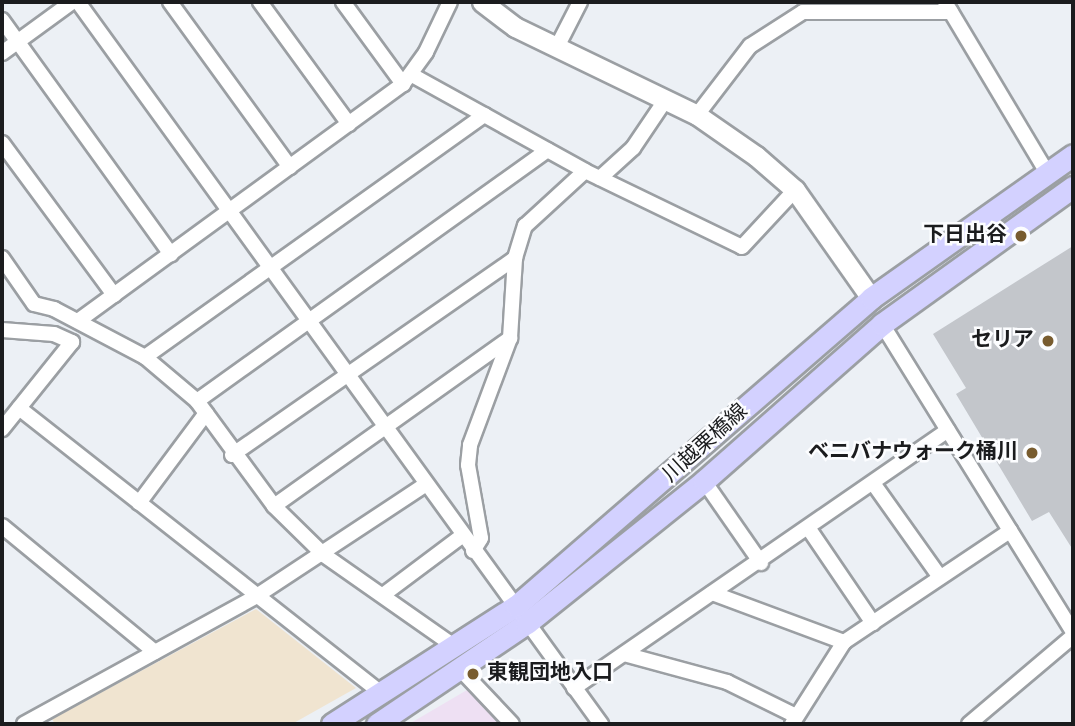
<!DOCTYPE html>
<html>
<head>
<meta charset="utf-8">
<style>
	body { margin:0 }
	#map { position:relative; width:1075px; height:726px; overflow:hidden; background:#ecf0f5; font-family:Overpass,"Noto Sans JP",sans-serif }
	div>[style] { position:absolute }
	.commercial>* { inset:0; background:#eee0f3 }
	.industrial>* { inset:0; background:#f0e4d0 }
	.building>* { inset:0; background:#c3c6cb }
	.roads { filter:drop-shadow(2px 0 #9b9fa3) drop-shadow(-2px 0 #9b9fa3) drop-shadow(0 2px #9b9fa3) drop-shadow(0 -2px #9b9fa3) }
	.street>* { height:14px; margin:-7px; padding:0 7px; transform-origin:7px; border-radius:7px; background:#fff }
	.secondary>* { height:19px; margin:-9.5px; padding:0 9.5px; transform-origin:9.5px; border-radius:9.5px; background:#fff }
	.primary>* { height:21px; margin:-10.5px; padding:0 10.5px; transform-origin:10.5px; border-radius:10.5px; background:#d3d1ff }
	.dots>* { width:19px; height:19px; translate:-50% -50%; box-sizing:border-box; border:4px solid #fcfdff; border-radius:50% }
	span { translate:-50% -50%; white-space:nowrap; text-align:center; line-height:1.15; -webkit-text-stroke:5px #fcfdff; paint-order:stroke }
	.poi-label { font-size:21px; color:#1b1c1e; font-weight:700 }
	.right { translate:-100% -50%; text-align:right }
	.left { translate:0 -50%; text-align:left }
	.street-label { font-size:21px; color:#1b1c1e }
	.frame { position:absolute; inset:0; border:4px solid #1b1c1e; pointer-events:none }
</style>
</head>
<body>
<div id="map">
	<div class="commercial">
		<div style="clip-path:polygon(467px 690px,503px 724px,409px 724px)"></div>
	</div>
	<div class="industrial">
		<div style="clip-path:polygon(256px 609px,356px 688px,292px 724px,55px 724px,52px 719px)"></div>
	</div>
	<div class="building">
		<div style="clip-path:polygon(1073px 246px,1073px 550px,1049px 512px,1032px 521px,956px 394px,966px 388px,933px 334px)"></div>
	</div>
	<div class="roads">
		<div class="street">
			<div style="left:78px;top:2px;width:892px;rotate:54.08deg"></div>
			<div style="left:170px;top:2px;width:204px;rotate:54deg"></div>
			<div style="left:260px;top:2px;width:151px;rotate:53.9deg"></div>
			<div style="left:343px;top:2px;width:102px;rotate:53.8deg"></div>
			<div style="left:945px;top:2px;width:197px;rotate:59.1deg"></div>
			<div style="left:2px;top:20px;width:289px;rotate:54.2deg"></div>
			<div style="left:557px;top:47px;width:51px;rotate:-62.9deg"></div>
			<div style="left:2px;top:53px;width:87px;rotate:-36.1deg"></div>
			<div style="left:412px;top:75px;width:198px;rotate:29deg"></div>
			<div style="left:585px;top:171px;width:174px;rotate:25.8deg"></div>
			<div style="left:742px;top:247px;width:78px;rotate:-47.1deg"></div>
			<div style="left:697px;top:115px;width:87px;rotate:-52.5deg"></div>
			<div style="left:750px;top:46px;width:63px;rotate:-32.7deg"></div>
			<div style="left:803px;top:12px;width:148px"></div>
			<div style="left:2px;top:143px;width:189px;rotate:53.6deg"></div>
			<div style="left:600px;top:178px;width:45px;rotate:-42.3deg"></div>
			<div style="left:633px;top:148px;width:59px;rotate:-56deg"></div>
			<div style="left:2px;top:258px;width:56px;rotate:55.2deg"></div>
			<div style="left:34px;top:304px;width:21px;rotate:14deg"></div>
			<div style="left:54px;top:309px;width:103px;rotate:27.8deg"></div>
			<div style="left:145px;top:357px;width:68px;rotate:40.2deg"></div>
			<div style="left:197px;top:401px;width:130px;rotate:53.7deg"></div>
			<div style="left:274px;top:506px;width:70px;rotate:44.4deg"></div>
			<div style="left:324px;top:555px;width:162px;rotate:35deg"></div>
			<div style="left:78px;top:321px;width:402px;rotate:-36.1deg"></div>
			<div style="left:403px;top:84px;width:39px;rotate:-54deg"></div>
			<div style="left:426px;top:52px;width:55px;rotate:-64.4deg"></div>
			<div style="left:882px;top:324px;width:362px;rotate:58.2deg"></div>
			<div style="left:2px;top:330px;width:52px;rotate:4.4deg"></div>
			<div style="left:54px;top:334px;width:20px;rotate:24deg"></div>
			<div style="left:72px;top:342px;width:112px;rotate:128.8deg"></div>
			<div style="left:145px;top:357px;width:417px;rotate:-35.5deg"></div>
			<div style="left:197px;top:401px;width:431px;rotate:-35.6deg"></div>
			<div style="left:19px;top:408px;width:464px;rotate:38.2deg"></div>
			<div style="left:232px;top:455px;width:345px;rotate:-34.8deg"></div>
			<div style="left:515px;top:258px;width:34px;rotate:-73deg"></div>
			<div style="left:525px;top:226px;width:81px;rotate:-42.5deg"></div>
			<div style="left:704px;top:481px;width:100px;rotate:55.2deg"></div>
			<div style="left:873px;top:483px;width:114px;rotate:54.6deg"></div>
			<div style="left:139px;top:503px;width:112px;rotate:-53.3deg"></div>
			<div style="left:274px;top:506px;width:290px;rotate:-35.4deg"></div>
			<div style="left:2px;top:526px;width:198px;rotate:39.5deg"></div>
			<div style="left:809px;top:529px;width:114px;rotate:55.8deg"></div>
			<div style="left:473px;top:551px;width:15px;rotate:-58deg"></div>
			<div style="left:481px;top:538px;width:74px;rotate:-100.1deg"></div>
			<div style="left:468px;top:465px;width:20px;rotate:-84deg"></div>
			<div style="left:470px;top:445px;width:114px;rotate:-69.5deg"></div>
			<div style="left:510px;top:338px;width:80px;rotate:-86.4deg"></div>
			<div style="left:712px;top:593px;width:141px;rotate:20.4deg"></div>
			<div style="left:383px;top:595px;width:99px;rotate:-36.8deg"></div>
			<div style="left:624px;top:654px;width:107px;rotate:15.2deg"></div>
			<div style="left:727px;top:682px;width:77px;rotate:26.2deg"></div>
			<div style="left:461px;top:670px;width:74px;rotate:46.6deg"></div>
			<div style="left:574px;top:688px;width:454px;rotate:-34.6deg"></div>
			<div style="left:24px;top:724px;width:264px;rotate:-28.8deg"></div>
			<div style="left:255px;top:597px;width:204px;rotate:-33.4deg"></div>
			<div style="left:792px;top:724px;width:97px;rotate:-57.6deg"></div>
			<div style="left:844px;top:642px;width:200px;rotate:-33.8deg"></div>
			<div style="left:969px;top:724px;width:136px;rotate:-40.2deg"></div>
		</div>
		<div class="secondary">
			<div style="left:482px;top:2px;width:41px;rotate:37.1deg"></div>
			<div style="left:515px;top:27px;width:202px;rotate:25.8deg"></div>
			<div style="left:697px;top:115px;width:72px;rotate:34.8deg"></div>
			<div style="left:756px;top:156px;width:52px;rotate:41.1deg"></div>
			<div style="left:795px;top:190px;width:132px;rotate:54.9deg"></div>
		</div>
		<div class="primary">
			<div style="left:332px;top:724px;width:219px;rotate:-32.7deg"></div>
			<div style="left:516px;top:606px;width:470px;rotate:-40.9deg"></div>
			<div style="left:871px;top:298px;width:247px;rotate:-35.3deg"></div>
			<div style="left:377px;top:724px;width:181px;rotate:-34deg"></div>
			<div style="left:527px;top:623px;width:227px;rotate:-38.7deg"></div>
			<div style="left:704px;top:481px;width:237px;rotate:-41.4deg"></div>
			<div style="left:882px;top:324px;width:235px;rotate:-35.7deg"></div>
		</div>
	</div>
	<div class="dots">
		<div style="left:1021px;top:236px;background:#785c2f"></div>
		<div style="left:1048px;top:341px;background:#785c2f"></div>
		<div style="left:1032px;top:453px;background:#785c2f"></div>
		<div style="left:473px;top:674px;background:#785c2f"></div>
	</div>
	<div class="poi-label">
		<span class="right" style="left:1007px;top:236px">下日出谷</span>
		<span class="right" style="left:1034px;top:341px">セリア</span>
		<span class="right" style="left:1018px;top:453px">ベニバナウォーク桶川</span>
		<span class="left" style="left:487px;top:674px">東観団地入口</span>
	</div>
	<div class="street-label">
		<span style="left:706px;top:444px;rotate:-42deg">川越栗橋線</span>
	</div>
	<div class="frame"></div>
</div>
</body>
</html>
